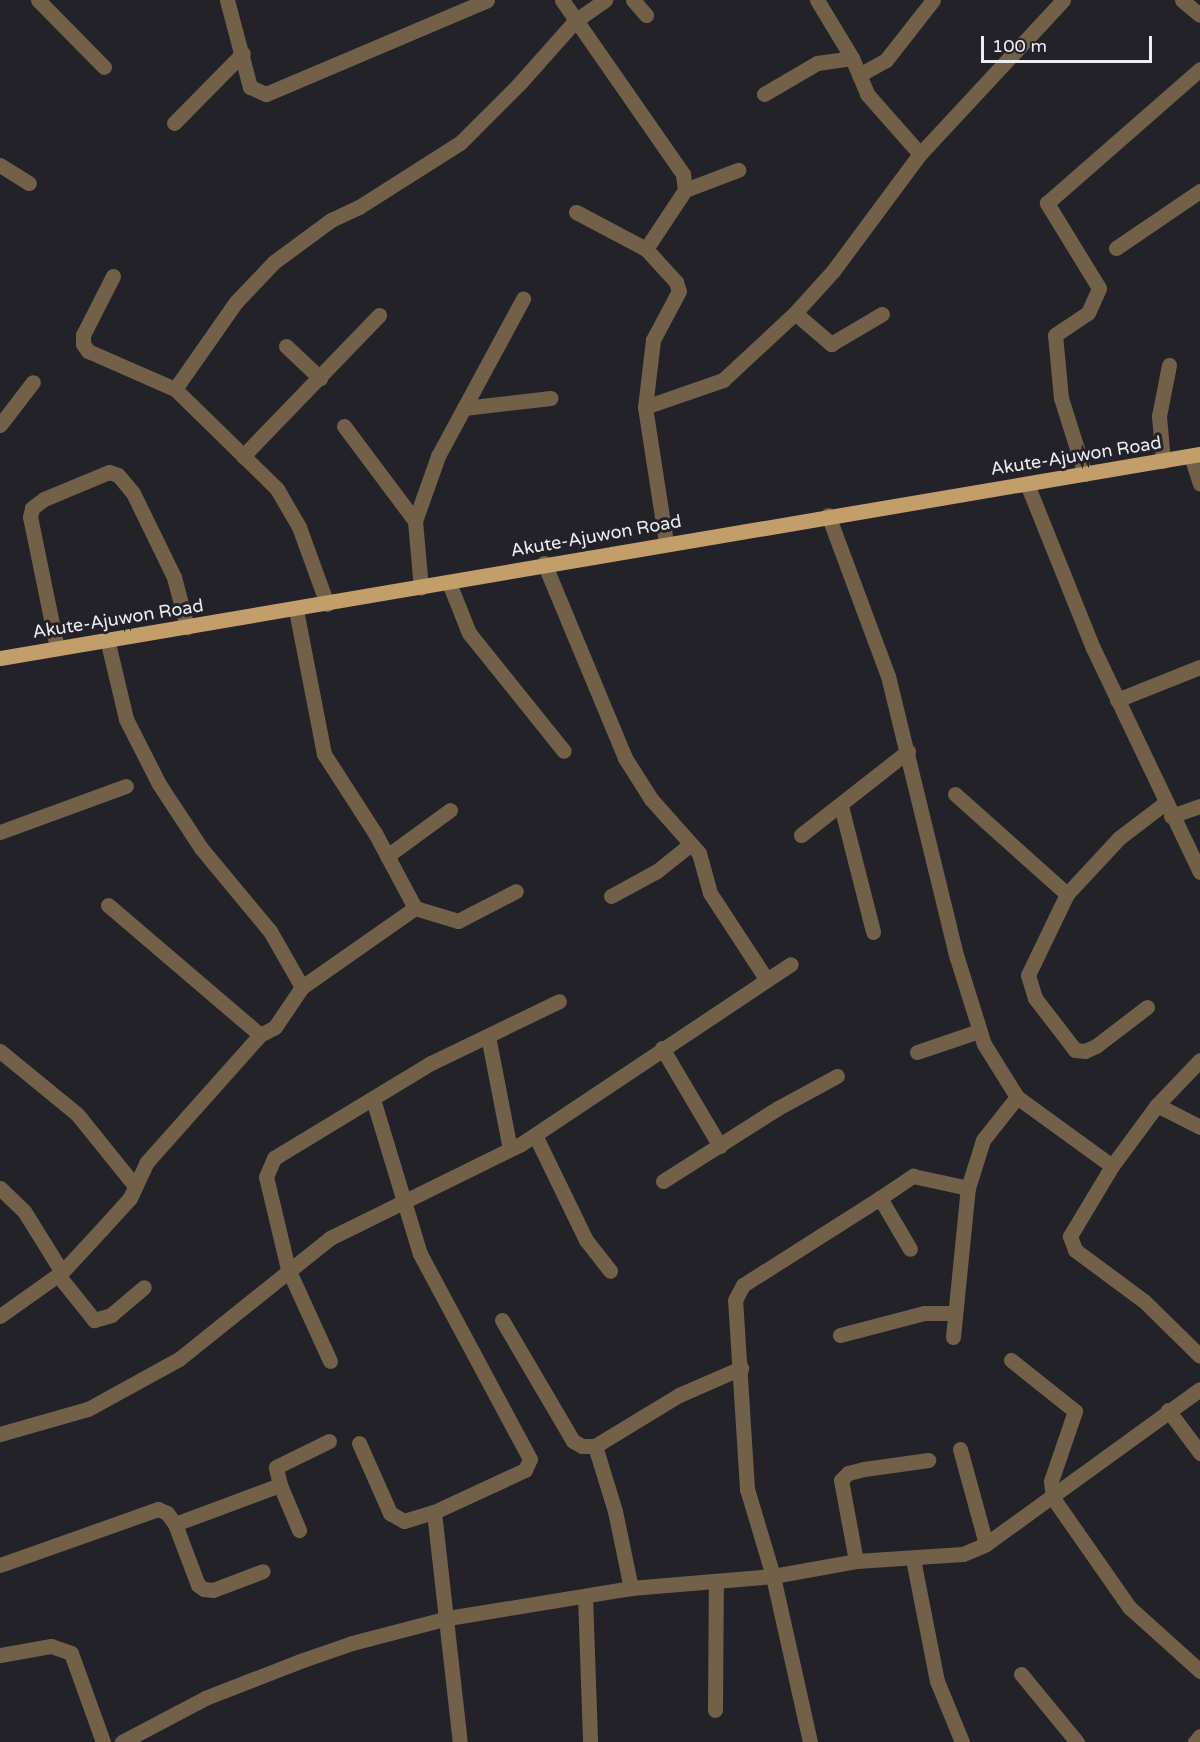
<!DOCTYPE html>
<html>
<head>
<meta charset="utf-8">
<style>
	body { margin:0 }
	#map { position:relative; width:1200px; height:1742px; overflow:hidden; background:#242229; font-family:"Varela Round",sans-serif }
	div>[style] { position:absolute }
	.minor>* { height:15px; margin:-7.5px; padding:0 7.5px; transform-origin:7.5px; border-radius:7.5px; background:#726148 }
	.major>* { height:15px; margin:-7.5px; padding:0 7.5px; transform-origin:7.5px; border-radius:7.5px; background:#c29e6a }
	span { translate:-50% -50%; white-space:nowrap; text-align:center; line-height:1.15; -webkit-text-stroke:6px #242229; paint-order:stroke }
	.street-label { font-size:18px; color:#edecf1 }
	.scale { position:absolute; left:981px; top:36px; width:171px; height:27px; box-sizing:border-box; border:3px solid #edecf1; border-top:0; padding-left:8px; font-size:18px; line-height:21px; white-space:nowrap; color:#edecf1; -webkit-text-stroke:4px #242229; paint-order:stroke }
</style>
</head>
<body>
<div id="map">
	<div class="minor">
		<div style="left:38px;top:0;width:94px;rotate:45.4deg"></div>
		<div style="left:227px;top:0;width:90px;rotate:75.2deg"></div>
		<div style="left:250px;top:87px;width:17px;rotate:24deg"></div>
		<div style="left:266px;top:94px;width:240px;rotate:-23deg"></div>
		<div style="left:562px;top:0;width:212px;rotate:55.2deg"></div>
		<div style="left:683px;top:174px;width:16px;rotate:83deg"></div>
		<div style="left:685px;top:190px;width:71px;rotate:123.5deg"></div>
		<div style="left:633px;top:0;width:20px;rotate:49deg"></div>
		<div style="left:817px;top:0;width:68px;rotate:58.9deg"></div>
		<div style="left:852px;top:58px;width:39px;rotate:67deg"></div>
		<div style="left:867px;top:94px;width:80px;rotate:48.5deg"></div>
		<div style="left:1182px;top:0;width:23px;rotate:40deg"></div>
		<div style="left:859px;top:75px;width:31px;rotate:-29deg"></div>
		<div style="left:886px;top:60px;width:76px;rotate:-51.9deg"></div>
		<div style="left:764px;top:94px;width:61px;rotate:-30.3deg"></div>
		<div style="left:817px;top:63px;width:35px;rotate:-8deg"></div>
		<div style="left:174px;top:123px;width:98px;rotate:-45.4deg"></div>
		<div style="left:0;top:165px;width:34px;rotate:32deg"></div>
		<div style="left:685px;top:190px;width:57px;rotate:-20.7deg"></div>
		<div style="left:576px;top:212px;width:79px;rotate:27.9deg"></div>
		<div style="left:646px;top:249px;width:45px;rotate:47.7deg"></div>
		<div style="left:676px;top:282px;width:9px;rotate:72deg"></div>
		<div style="left:679px;top:291px;width:55px;rotate:118deg"></div>
		<div style="left:653px;top:340px;width:67px;rotate:96.8deg"></div>
		<div style="left:645px;top:407px;width:138px;rotate:81.2deg"></div>
		<div style="left:1116px;top:248px;width:102px;rotate:-34.2deg"></div>
		<div style="left:113px;top:276px;width:66px;rotate:117deg"></div>
		<div style="left:83px;top:335px;width:9px;rotate:90deg"></div>
		<div style="left:83px;top:344px;width:9px;rotate:54deg"></div>
		<div style="left:88px;top:351px;width:95px;rotate:23.6deg"></div>
		<div style="left:175px;top:389px;width:143px;rotate:44.4deg"></div>
		<div style="left:277px;top:489px;width:44px;rotate:59.9deg"></div>
		<div style="left:299px;top:527px;width:82px;rotate:70deg"></div>
		<div style="left:795px;top:313px;width:48px;rotate:40.7deg"></div>
		<div style="left:831px;top:344px;width:59px;rotate:-30.5deg"></div>
		<div style="left:286px;top:346px;width:47px;rotate:43.3deg"></div>
		<div style="left:175px;top:389px;width:106px;rotate:-55deg"></div>
		<div style="left:236px;top:302px;width:55px;rotate:-46.5deg"></div>
		<div style="left:274px;top:262px;width:71px;rotate:-36.4deg"></div>
		<div style="left:331px;top:220px;width:31px;rotate:-25deg"></div>
		<div style="left:359px;top:207px;width:120px;rotate:-32.4deg"></div>
		<div style="left:460px;top:143px;width:83px;rotate:-45deg"></div>
		<div style="left:519px;top:84px;width:84px;rotate:-48.4deg"></div>
		<div style="left:575px;top:21px;width:37px;rotate:-35deg"></div>
		<div style="left:645px;top:407px;width:83px;rotate:-19.1deg"></div>
		<div style="left:723px;top:380px;width:98px;rotate:-42.9deg"></div>
		<div style="left:795px;top:313px;width:57px;rotate:-47.9deg"></div>
		<div style="left:833px;top:271px;width:146px;rotate:-53.4deg"></div>
		<div style="left:920px;top:154px;width:210px;rotate:-47.1deg"></div>
		<div style="left:464px;top:408px;width:87px;rotate:-6.6deg"></div>
		<div style="left:0;top:425px;width:54px;rotate:-52.5deg"></div>
		<div style="left:344px;top:426px;width:119px;rotate:53.2deg"></div>
		<div style="left:415px;top:521px;width:67px;rotate:84.9deg"></div>
		<div style="left:243px;top:456px;width:196px;rotate:-46deg"></div>
		<div style="left:1191px;top:456px;width:29px;rotate:72deg"></div>
		<div style="left:1163px;top:461px;width:45px;rotate:-95.1deg"></div>
		<div style="left:1159px;top:416px;width:52px;rotate:-78.9deg"></div>
		<div style="left:1085px;top:474px;width:80px;rotate:-107.5deg"></div>
		<div style="left:1061px;top:398px;width:63px;rotate:-95.4deg"></div>
		<div style="left:1055px;top:335px;width:40px;rotate:-34deg"></div>
		<div style="left:1088px;top:313px;width:27px;rotate:-66deg"></div>
		<div style="left:1099px;top:288px;width:100px;rotate:-121.5deg"></div>
		<div style="left:1047px;top:203px;width:203px;rotate:-41.2deg"></div>
		<div style="left:1027px;top:484px;width:177px;rotate:68.1deg"></div>
		<div style="left:1093px;top:648px;width:248px;rotate:64.5deg"></div>
		<div style="left:828px;top:515px;width:172px;rotate:69.6deg"></div>
		<div style="left:888px;top:676px;width:290px;rotate:76.3deg"></div>
		<div style="left:957px;top:958px;width:90px;rotate:72.6deg"></div>
		<div style="left:984px;top:1044px;width:62px;rotate:58.1deg"></div>
		<div style="left:1017px;top:1097px;width:117px;rotate:36deg"></div>
		<div style="left:415px;top:521px;width:69px;rotate:-70.5deg"></div>
		<div style="left:438px;top:456px;width:179px;rotate:-61.6deg"></div>
		<div style="left:544px;top:563px;width:211px;rotate:67.4deg"></div>
		<div style="left:625px;top:758px;width:49px;rotate:57.6deg"></div>
		<div style="left:651px;top:799px;width:72px;rotate:48.4deg"></div>
		<div style="left:699px;top:853px;width:41px;rotate:74.6deg"></div>
		<div style="left:710px;top:893px;width:104px;rotate:56.8deg"></div>
		<div style="left:449px;top:583px;width:54px;rotate:68.2deg"></div>
		<div style="left:469px;top:633px;width:151px;rotate:51.2deg"></div>
		<div style="left:296px;top:610px;width:147px;rotate:79deg"></div>
		<div style="left:324px;top:754px;width:94px;rotate:57.2deg"></div>
		<div style="left:375px;top:833px;width:85px;rotate:61.9deg"></div>
		<div style="left:415px;top:908px;width:45px;rotate:16.8deg"></div>
		<div style="left:458px;top:921px;width:65px;rotate:-27.3deg"></div>
		<div style="left:107px;top:639px;width:82px;rotate:76.6deg"></div>
		<div style="left:126px;top:719px;width:73px;rotate:63.1deg"></div>
		<div style="left:159px;top:784px;width:77px;rotate:56.7deg"></div>
		<div style="left:201px;top:848px;width:108px;rotate:50.3deg"></div>
		<div style="left:270px;top:931px;width:64px;rotate:60.3deg"></div>
		<div style="left:57px;top:648px;width:134px;rotate:-101.6deg"></div>
		<div style="left:30px;top:517px;width:9px;rotate:-77deg"></div>
		<div style="left:32px;top:508px;width:15px;rotate:-37deg"></div>
		<div style="left:44px;top:499px;width:70px;rotate:-22.6deg"></div>
		<div style="left:109px;top:472px;width:9px;rotate:18deg"></div>
		<div style="left:118px;top:475px;width:23px;rotate:50deg"></div>
		<div style="left:133px;top:493px;width:93px;rotate:64deg"></div>
		<div style="left:174px;top:577px;width:52px;rotate:75.4deg"></div>
		<div style="left:1117px;top:700px;width:89px;rotate:-21.7deg"></div>
		<div style="left:955px;top:794px;width:150px;rotate:41.8deg"></div>
		<div style="left:841px;top:806px;width:130px;rotate:75.7deg"></div>
		<div style="left:1171px;top:816px;width:31px;rotate:-19deg"></div>
		<div style="left:0;top:832px;width:134px;rotate:-20.1deg"></div>
		<div style="left:801px;top:835px;width:136px;rotate:-38.1deg"></div>
		<div style="left:387px;top:856px;width:78px;rotate:-36.1deg"></div>
		<div style="left:611px;top:896px;width:52px;rotate:-28.5deg"></div>
		<div style="left:657px;top:871px;width:43px;rotate:-38.5deg"></div>
		<div style="left:108px;top:905px;width:200px;rotate:40.5deg"></div>
		<div style="left:1147px;top:1007px;width:64px;rotate:142.6deg"></div>
		<div style="left:1096px;top:1046px;width:12px;rotate:156deg"></div>
		<div style="left:1085px;top:1051px;width:10px;rotate:-174deg"></div>
		<div style="left:1075px;top:1050px;width:66px;rotate:-127.6deg"></div>
		<div style="left:1035px;top:998px;width:24px;rotate:-107deg"></div>
		<div style="left:1028px;top:975px;width:90px;rotate:-64.3deg"></div>
		<div style="left:1067px;top:894px;width:76px;rotate:-47.1deg"></div>
		<div style="left:1119px;top:838px;width:58px;rotate:-37.3deg"></div>
		<div style="left:488px;top:1036px;width:115px;rotate:79deg"></div>
		<div style="left:662px;top:1048px;width:114px;rotate:59.4deg"></div>
		<div style="left:0;top:1051px;width:99px;rotate:39.3deg"></div>
		<div style="left:77px;top:1114px;width:92px;rotate:51.1deg"></div>
		<div style="left:917px;top:1052px;width:65px;rotate:-18.7deg"></div>
		<div style="left:1200px;top:1060px;width:62px;rotate:133.7deg"></div>
		<div style="left:1157px;top:1105px;width:76px;rotate:126.4deg"></div>
		<div style="left:1112px;top:1166px;width:82px;rotate:121deg"></div>
		<div style="left:1070px;top:1236px;width:15px;rotate:70deg"></div>
		<div style="left:1075px;top:1250px;width:86px;rotate:36.5deg"></div>
		<div style="left:1144px;top:1301px;width:78px;rotate:44.5deg"></div>
		<div style="left:1157px;top:1105px;width:48px;rotate:27.1deg"></div>
		<div style="left:535px;top:1135px;width:117px;rotate:64.1deg"></div>
		<div style="left:586px;top:1240px;width:39px;rotate:52deg"></div>
		<div style="left:663px;top:1181px;width:136px;rotate:-32.4deg"></div>
		<div style="left:778px;top:1108px;width:67px;rotate:-28.5deg"></div>
		<div style="left:0;top:1188px;width:33px;rotate:44deg"></div>
		<div style="left:24px;top:1211px;width:72px;rotate:58.1deg"></div>
		<div style="left:880px;top:1198px;width:40px;rotate:-34deg"></div>
		<div style="left:913px;top:1176px;width:56px;rotate:12.3deg"></div>
		<div style="left:58px;top:1275px;width:58px;rotate:51.3deg"></div>
		<div style="left:94px;top:1320px;width:18px;rotate:-16deg"></div>
		<div style="left:111px;top:1315px;width:43px;rotate:-40.3deg"></div>
		<div style="left:0;top:1316px;width:76px;rotate:-35.4deg"></div>
		<div style="left:62px;top:1272px;width:57px;rotate:-47.1deg"></div>
		<div style="left:101px;top:1230px;width:43px;rotate:-47.8deg"></div>
		<div style="left:130px;top:1198px;width:38px;rotate:-65deg"></div>
		<div style="left:146px;top:1163px;width:171px;rotate:-48.3deg"></div>
		<div style="left:260px;top:1035px;width:17px;rotate:-28deg"></div>
		<div style="left:275px;top:1027px;width:48px;rotate:-56deg"></div>
		<div style="left:302px;top:987px;width:138px;rotate:-35deg"></div>
		<div style="left:502px;top:1320px;width:140px;rotate:59.6deg"></div>
		<div style="left:573px;top:1441px;width:10px;rotate:29deg"></div>
		<div style="left:582px;top:1446px;width:13px"></div>
		<div style="left:595px;top:1446px;width:98px;rotate:-31.3deg"></div>
		<div style="left:679px;top:1395px;width:68px;rotate:-23.5deg"></div>
		<div style="left:840px;top:1335px;width:87px;rotate:-14.7deg"></div>
		<div style="left:924px;top:1313px;width:31px"></div>
		<div style="left:953px;top:1337px;width:150px;rotate:-84.3deg"></div>
		<div style="left:968px;top:1188px;width:50px;rotate:-72.6deg"></div>
		<div style="left:983px;top:1140px;width:55px;rotate:-51.7deg"></div>
		<div style="left:1011px;top:1360px;width:82px;rotate:38.6deg"></div>
		<div style="left:1075px;top:1411px;width:74px;rotate:108.9deg"></div>
		<div style="left:1051px;top:1481px;width:17px;rotate:83deg"></div>
		<div style="left:1053px;top:1498px;width:133px;rotate:55.1deg"></div>
		<div style="left:1129px;top:1607px;width:96px;rotate:42deg"></div>
		<div style="left:330px;top:1361px;width:101px;rotate:-114.5deg"></div>
		<div style="left:288px;top:1269px;width:95px;rotate:-103.4deg"></div>
		<div style="left:266px;top:1177px;width:21px;rotate:-67deg"></div>
		<div style="left:274px;top:1158px;width:184px;rotate:-31.2deg"></div>
		<div style="left:431px;top:1063px;width:142px;rotate:-25.8deg"></div>
		<div style="left:1168px;top:1410px;width:54px;rotate:53.3deg"></div>
		<div style="left:0;top:1434px;width:91px;rotate:-15.9deg"></div>
		<div style="left:88px;top:1409px;width:104px;rotate:-28.8deg"></div>
		<div style="left:179px;top:1359px;width:193px;rotate:-38.7deg"></div>
		<div style="left:330px;top:1238px;width:213px;rotate:-26.2deg"></div>
		<div style="left:521px;top:1144px;width:324px;rotate:-33.7deg"></div>
		<div style="left:359px;top:1443px;width:77px;rotate:66.1deg"></div>
		<div style="left:390px;top:1513px;width:16px;rotate:30deg"></div>
		<div style="left:404px;top:1521px;width:31px;rotate:-17deg"></div>
		<div style="left:434px;top:1512px;width:100px;rotate:-24.8deg"></div>
		<div style="left:525px;top:1470px;width:12px;rotate:-66deg"></div>
		<div style="left:530px;top:1459px;width:233px;rotate:-118.2deg"></div>
		<div style="left:420px;top:1254px;width:162px;rotate:-106.9deg"></div>
		<div style="left:595px;top:1446px;width:68px;rotate:72.9deg"></div>
		<div style="left:615px;top:1511px;width:79px;rotate:78.3deg"></div>
		<div style="left:960px;top:1449px;width:98px;rotate:74.7deg"></div>
		<div style="left:280px;top:1485px;width:49px;rotate:67.1deg"></div>
		<div style="left:434px;top:1512px;width:231px;rotate:83.6deg"></div>
		<div style="left:175px;top:1524px;width:112px;rotate:-20.4deg"></div>
		<div style="left:280px;top:1485px;width:18px;rotate:-103deg"></div>
		<div style="left:276px;top:1467px;width:59px;rotate:-26.1deg"></div>
		<div style="left:913px;top:1559px;width:124px;rotate:78.9deg"></div>
		<div style="left:937px;top:1681px;width:66px;rotate:67.7deg"></div>
		<div style="left:856px;top:1561px;width:82px;rotate:-100.5deg"></div>
		<div style="left:841px;top:1480px;width:10px;rotate:-45deg"></div>
		<div style="left:848px;top:1473px;width:16px;rotate:-14deg"></div>
		<div style="left:864px;top:1469px;width:65px;rotate:-8deg"></div>
		<div style="left:0;top:1565px;width:168px;rotate:-19.5deg"></div>
		<div style="left:158px;top:1509px;width:10px;rotate:24deg"></div>
		<div style="left:167px;top:1513px;width:14px;rotate:54deg"></div>
		<div style="left:175px;top:1524px;width:65px;rotate:69.3deg"></div>
		<div style="left:198px;top:1585px;width:7px;rotate:34deg"></div>
		<div style="left:204px;top:1589px;width:9px;rotate:6deg"></div>
		<div style="left:213px;top:1590px;width:53px;rotate:-20.8deg"></div>
		<div style="left:585px;top:1596px;width:146px;rotate:88deg"></div>
		<div style="left:0;top:1655px;width:52px;rotate:-10deg"></div>
		<div style="left:51px;top:1646px;width:21px;rotate:19deg"></div>
		<div style="left:71px;top:1653px;width:95px;rotate:70.2deg"></div>
		<div style="left:1021px;top:1674px;width:88px;rotate:50.5deg"></div>
		<div style="left:715px;top:1710px;width:128px;rotate:-89.6deg"></div>
		<div style="left:122px;top:1742px;width:94px;rotate:-27.9deg"></div>
		<div style="left:205px;top:1698px;width:105px;rotate:-21.2deg"></div>
		<div style="left:303px;top:1660px;width:52px;rotate:-19.1deg"></div>
		<div style="left:352px;top:1643px;width:99px;rotate:-14.6deg"></div>
		<div style="left:448px;top:1618px;width:185px;rotate:-9.3deg"></div>
		<div style="left:631px;top:1588px;width:143px;rotate:-4.8deg"></div>
		<div style="left:773px;top:1576px;width:84px;rotate:-10.2deg"></div>
		<div style="left:856px;top:1561px;width:107px;rotate:-3.7deg"></div>
		<div style="left:963px;top:1554px;width:25px;rotate:-23deg"></div>
		<div style="left:986px;top:1544px;width:264px;rotate:-35.9deg"></div>
		<div style="left:810px;top:1742px;width:170px;rotate:-102.6deg"></div>
		<div style="left:773px;top:1576px;width:91px;rotate:-106.6deg"></div>
		<div style="left:747px;top:1489px;width:189px;rotate:-93.6deg"></div>
		<div style="left:735px;top:1300px;width:17px;rotate:-62deg"></div>
		<div style="left:743px;top:1285px;width:162px;rotate:-32.4deg"></div>
		<div style="left:880px;top:1198px;width:59px;rotate:59.5deg"></div>
		<div style="left:1195px;top:1742px;width:8px;rotate:-50deg"></div>
	</div>
	<div class="major">
		<div style="left:0;top:658px;width:1217px;rotate:-9.65deg"></div>
	</div>
	<div class="street-label">
		<span style="left:1076px;top:456px;rotate:-9deg">Akute-Ajuwon Road</span>
		<span style="left:596px;top:536px;rotate:-10deg">Akute-Ajuwon Road</span>
		<span style="left:118px;top:619px;rotate:-9deg">Akute-Ajuwon Road</span>
	</div>
	<div class="scale">100 m</div>
</div>
</body>
</html>
